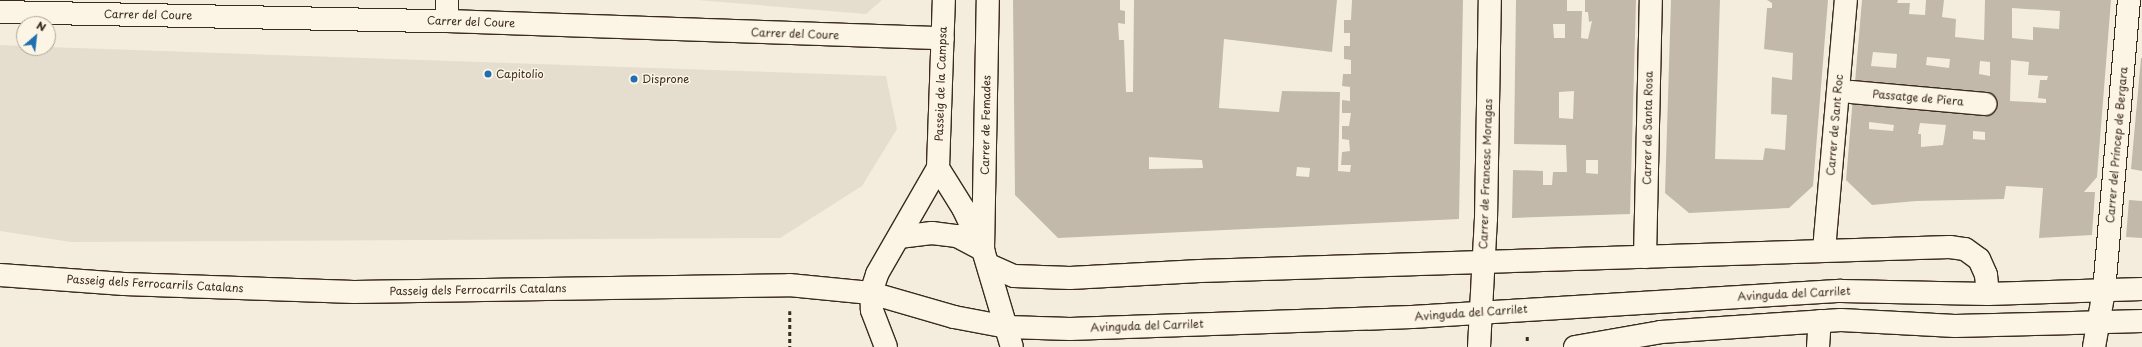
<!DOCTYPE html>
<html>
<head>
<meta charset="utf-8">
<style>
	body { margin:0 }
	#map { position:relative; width:2142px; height:347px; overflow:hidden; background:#f4eddd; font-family:"Playpen Sans",sans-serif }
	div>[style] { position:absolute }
	.built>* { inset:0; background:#e5ddce }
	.building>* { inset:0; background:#c3b9aa }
	.path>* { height:2.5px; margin-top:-1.25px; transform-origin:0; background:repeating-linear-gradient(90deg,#3b2a1e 0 4px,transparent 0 7px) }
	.roads { filter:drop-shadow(1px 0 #3b2a1e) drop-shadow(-1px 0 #3b2a1e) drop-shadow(0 1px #3b2a1e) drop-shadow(0 -1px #3b2a1e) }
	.street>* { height:22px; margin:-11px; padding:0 11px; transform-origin:11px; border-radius:11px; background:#fcf5e5 }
	.secondary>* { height:22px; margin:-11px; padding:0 11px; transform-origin:11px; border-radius:11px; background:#fcf5e5 }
	.dots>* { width:11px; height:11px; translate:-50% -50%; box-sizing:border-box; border:2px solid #fcf5e5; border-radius:50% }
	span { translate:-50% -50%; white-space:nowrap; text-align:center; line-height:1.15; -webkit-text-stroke:3px #fcf5e5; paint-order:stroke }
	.street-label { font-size:11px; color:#3b2a1e }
	.poi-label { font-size:11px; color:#3b2a1e }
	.left { translate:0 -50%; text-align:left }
	.north { position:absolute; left:16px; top:16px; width:40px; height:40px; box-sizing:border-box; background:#fcf5e5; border:1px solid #afa495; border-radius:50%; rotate:28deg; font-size:11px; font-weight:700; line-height:16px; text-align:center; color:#3b2a1e }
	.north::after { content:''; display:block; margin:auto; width:14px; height:18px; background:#1f6fb2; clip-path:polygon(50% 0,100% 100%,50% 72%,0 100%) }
</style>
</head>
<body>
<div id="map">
	<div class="built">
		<div style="clip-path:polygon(697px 0,882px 0,866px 14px)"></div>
		<div style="clip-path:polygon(0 45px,24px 46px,24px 48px,48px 47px,886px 76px,897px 129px,862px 186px,780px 238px,71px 242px,0 231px)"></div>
	</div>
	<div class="building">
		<div style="clip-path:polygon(evenodd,1013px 0,1120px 0,1120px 10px,1125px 11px,1125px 24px,1118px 23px,1119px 40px,1124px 40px,1126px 92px,1133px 92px,1134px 0,1337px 0,1332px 52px,1224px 39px,1219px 108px,1279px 112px,1282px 91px,1340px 92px,1338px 171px,1350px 172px,1351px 165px,1341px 165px,1342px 152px,1350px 151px,1349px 140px,1342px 139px,1342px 126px,1349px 126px,1351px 113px,1342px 113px,1342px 100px,1350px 101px,1350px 87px,1342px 86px,1343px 74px,1351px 74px,1351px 60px,1344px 59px,1344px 46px,1350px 46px,1350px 33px,1344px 33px,1344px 20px,1351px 20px,1352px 0,1463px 0,1459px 219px,1058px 238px,1015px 195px,1013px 0,1149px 157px,1202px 160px,1203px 168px,1149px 169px,1149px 157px,1013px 0,1297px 167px,1310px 168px,1309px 177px,1296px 176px,1297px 167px)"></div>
		<div style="clip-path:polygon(evenodd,1516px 0,1567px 0,1567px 11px,1582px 11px,1581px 38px,1588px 39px,1592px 21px,1589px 22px,1588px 12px,1585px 12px,1585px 0,1636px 0,1630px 214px,1512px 218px,1513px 170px,1543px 171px,1543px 185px,1552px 185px,1553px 172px,1567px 172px,1566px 145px,1514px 144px,1516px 0,1553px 24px,1565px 24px,1565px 38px,1554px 38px,1553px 24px,1516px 0,1574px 91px,1573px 119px,1559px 118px,1559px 92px,1574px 91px,1516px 0,1586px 160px,1598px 160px,1598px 174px,1586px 173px,1586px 160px)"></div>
		<div style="clip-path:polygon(1671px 0,1720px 0,1715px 159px,1763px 160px,1765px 148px,1785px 150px,1787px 115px,1771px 114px,1772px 77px,1792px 80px,1793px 53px,1764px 49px,1767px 8px,1772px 8px,1772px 3px,1767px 0,1828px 0,1813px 186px,1789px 208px,1689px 213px,1665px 193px)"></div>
		<div style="clip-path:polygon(evenodd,1862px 0,1898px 0,1897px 3px,1910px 3px,1909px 14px,1925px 15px,1926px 0,1944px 0,1942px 17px,1956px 19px,1955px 37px,1984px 40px,1985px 0,2111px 0,2097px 177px,2084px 192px,2095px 192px,2092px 235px,2039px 238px,2043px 188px,2006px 186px,2004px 199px,1916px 201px,1872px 205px,1846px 180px,1853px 97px,1987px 109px,1988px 93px,1855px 82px,1862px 0,2012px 8px,2060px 11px,2059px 29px,2033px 27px,2033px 40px,2012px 38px,2012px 8px,1862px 0,1873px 52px,1897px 54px,1896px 68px,1871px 66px,1873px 52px,1862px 0,1927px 57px,1950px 59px,1949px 68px,1926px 65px,1927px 57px,1862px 0,2011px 60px,2029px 62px,2028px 75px,2048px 76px,2047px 80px,2040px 80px,2038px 98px,2046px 99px,2046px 103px,2010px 101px,2011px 60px,1862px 0,1980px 61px,1990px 62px,1990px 76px,1979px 74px,1980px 61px,1862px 0,1869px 122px,1894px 125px,1893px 131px,1869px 129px,1869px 122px,1862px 0,1920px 123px,1946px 125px,1943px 145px,1921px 147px,1921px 134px,1918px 134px,1920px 123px,1862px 0,1973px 131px,1985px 132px,1985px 140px,1973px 139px,1973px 131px)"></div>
		<div style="clip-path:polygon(2141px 58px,2142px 58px,2142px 171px,2131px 169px)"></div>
		<div style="clip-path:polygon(2129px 200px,2142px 201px,2142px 238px,2126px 237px)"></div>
	</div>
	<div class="path">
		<div style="left:790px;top:311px;width:36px;rotate:90deg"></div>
		<div style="left:1527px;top:341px;width:6px;rotate:-90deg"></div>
	</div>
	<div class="roads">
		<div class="street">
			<div style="left:0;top:12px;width:447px;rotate:1.2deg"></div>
			<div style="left:447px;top:21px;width:496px;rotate:2deg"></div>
			<div style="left:447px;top:21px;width:21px;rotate:-90deg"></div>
			<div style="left:1851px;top:92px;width:135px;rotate:5.1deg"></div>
			<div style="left:938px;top:168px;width:168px;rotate:-88deg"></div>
			<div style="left:983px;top:250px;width:250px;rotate:-88.9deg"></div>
			<div style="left:1824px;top:250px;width:251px;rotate:-85deg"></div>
			<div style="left:1645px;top:257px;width:257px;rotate:-88.7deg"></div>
			<div style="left:989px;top:265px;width:27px;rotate:24deg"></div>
			<div style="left:1014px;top:276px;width:56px;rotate:2deg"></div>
			<div style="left:1070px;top:278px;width:130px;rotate:-3.1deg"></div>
			<div style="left:1200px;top:271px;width:750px;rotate:-1.83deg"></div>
			<div style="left:1950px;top:247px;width:15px;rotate:8deg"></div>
			<div style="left:1965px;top:249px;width:17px;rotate:36deg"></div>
			<div style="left:1979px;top:259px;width:17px;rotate:66deg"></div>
			<div style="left:1986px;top:275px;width:19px;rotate:84deg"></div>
			<div style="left:1479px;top:347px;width:128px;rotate:-86.9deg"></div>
			<div style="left:1486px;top:219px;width:219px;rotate:-89deg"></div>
			<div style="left:1818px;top:347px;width:26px;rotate:-86deg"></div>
			<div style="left:2094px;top:347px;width:57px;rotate:-79.9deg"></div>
			<div style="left:2104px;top:291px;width:292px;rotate:-85.1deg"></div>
		</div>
		<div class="secondary">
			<div style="left:899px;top:237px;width:33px;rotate:-7deg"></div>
			<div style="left:932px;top:233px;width:25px;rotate:7deg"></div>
			<div style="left:957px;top:236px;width:30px;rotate:28deg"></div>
			<div style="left:0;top:275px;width:124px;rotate:4.2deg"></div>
			<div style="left:124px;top:284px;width:230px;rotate:2deg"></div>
			<div style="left:354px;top:292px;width:435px;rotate:-0.9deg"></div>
			<div style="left:789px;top:285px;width:82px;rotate:5.6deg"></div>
			<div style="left:871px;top:293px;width:86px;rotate:16.1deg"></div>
			<div style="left:954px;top:317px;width:54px;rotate:10.7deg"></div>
			<div style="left:1007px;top:327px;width:63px;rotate:1.8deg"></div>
			<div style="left:1070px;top:329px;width:342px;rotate:-2deg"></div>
			<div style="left:1412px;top:317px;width:430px;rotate:-3.5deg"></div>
			<div style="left:1841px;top:291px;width:147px;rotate:1.2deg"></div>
			<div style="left:1988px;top:294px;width:154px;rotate:-1.9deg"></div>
			<div style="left:886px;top:347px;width:40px;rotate:-111deg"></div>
			<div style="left:872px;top:310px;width:17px;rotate:-93deg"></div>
			<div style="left:871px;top:293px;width:20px;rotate:-72deg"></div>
			<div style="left:877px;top:274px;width:122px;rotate:-60.1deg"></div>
			<div style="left:938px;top:168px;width:47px;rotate:58deg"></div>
			<div style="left:963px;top:208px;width:47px;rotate:64.5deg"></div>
			<div style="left:983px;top:250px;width:101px;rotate:73.4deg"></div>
			<div style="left:1575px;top:347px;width:87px;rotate:-9.9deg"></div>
			<div style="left:1661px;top:332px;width:180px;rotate:-3.8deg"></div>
			<div style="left:1841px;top:320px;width:114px;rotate:3deg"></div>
			<div style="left:1955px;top:326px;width:187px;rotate:-1.5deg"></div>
		</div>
	</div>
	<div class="dots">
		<div style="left:488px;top:74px;background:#1f6fb2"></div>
		<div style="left:634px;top:79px;background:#1f6fb2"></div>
	</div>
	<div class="street-label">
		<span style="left:148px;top:15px;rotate:1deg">Carrer del Coure</span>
		<span style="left:471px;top:22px;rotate:2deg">Carrer del Coure</span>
		<span style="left:795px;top:34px;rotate:2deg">Carrer del Coure</span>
		<span style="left:941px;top:84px;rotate:-88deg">Passeig de la Campsa</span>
		<span style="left:1918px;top:98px;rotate:5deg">Passatge de Piera</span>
		<span style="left:986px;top:125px;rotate:-89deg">Carrer de Femades</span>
		<span style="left:1835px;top:125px;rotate:-85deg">Carrer de Sant Roc</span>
		<span style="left:1648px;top:128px;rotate:-89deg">Carrer de Santa Rosa</span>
		<span style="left:2117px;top:145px;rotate:-85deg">Carrer del Príncep de Bergara</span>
		<span style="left:1486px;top:174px;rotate:-88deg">Carrer de Francesc Moragas</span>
		<span style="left:155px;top:284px;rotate:3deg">Passeig dels Ferrocarrils Catalans</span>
		<span style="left:478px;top:290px;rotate:-1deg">Passeig dels Ferrocarrils Catalans</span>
		<span style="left:1794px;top:294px;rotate:-3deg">Avinguda del Carrilet</span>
		<span style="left:1471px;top:313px;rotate:-4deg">Avinguda del Carrilet</span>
		<span style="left:1147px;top:326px;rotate:-2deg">Avinguda del Carrilet</span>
	</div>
	<div class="poi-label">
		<span class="left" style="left:496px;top:74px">Capitolio</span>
		<span class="left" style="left:642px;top:79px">Disprone</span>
	</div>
	<div class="north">N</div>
</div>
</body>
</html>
